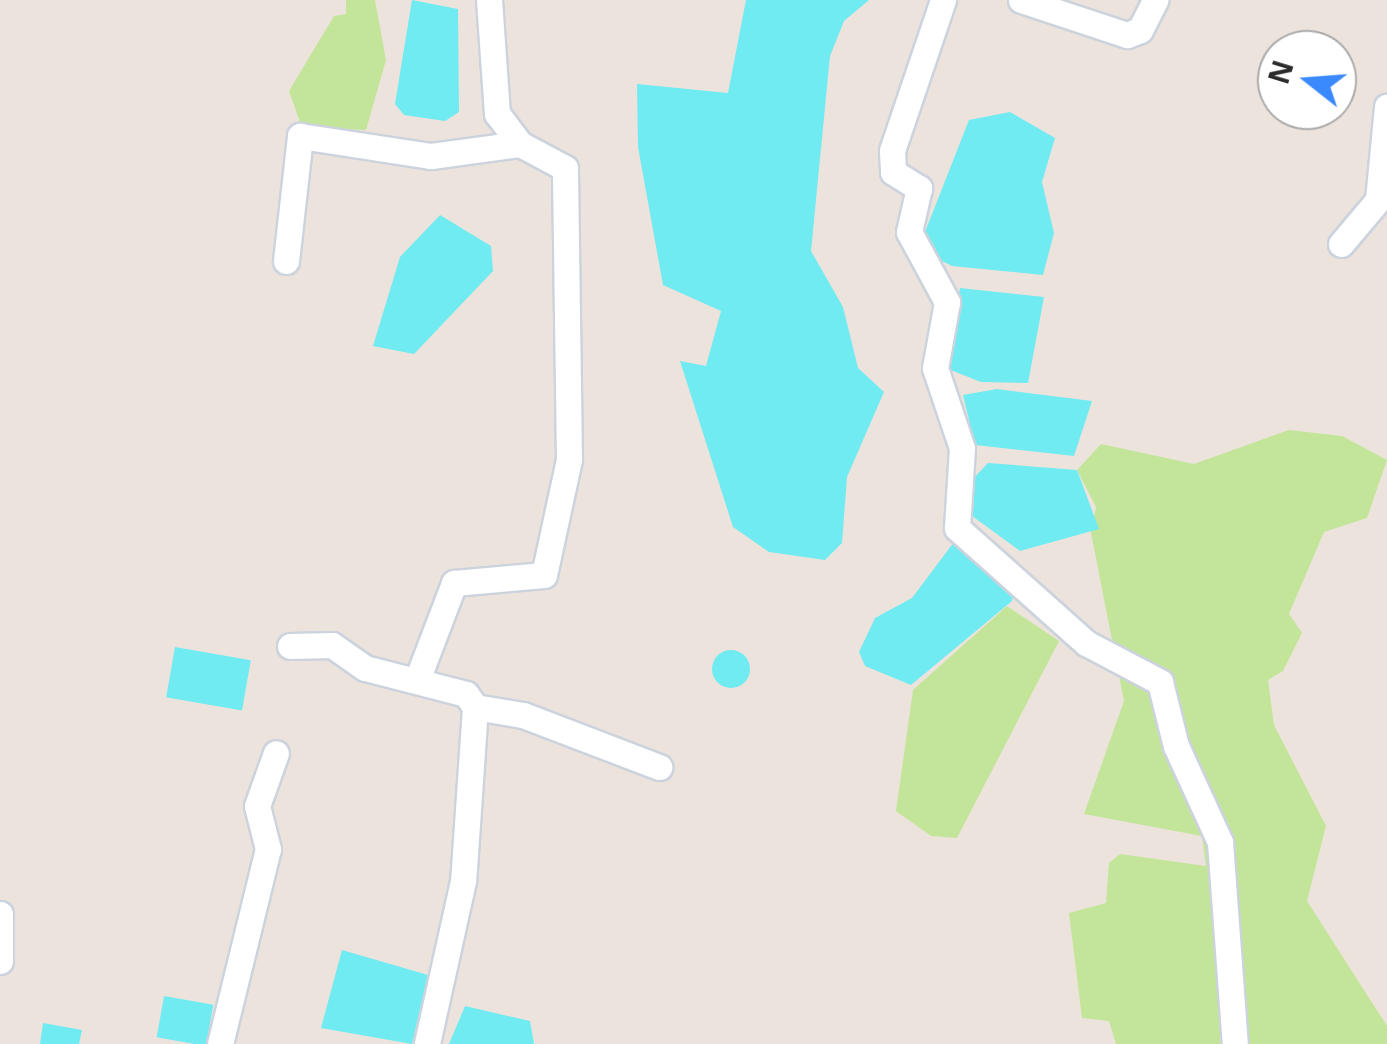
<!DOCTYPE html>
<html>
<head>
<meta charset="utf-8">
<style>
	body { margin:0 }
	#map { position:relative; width:1387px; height:1044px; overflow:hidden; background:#ede3dd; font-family:"Noto Sans",sans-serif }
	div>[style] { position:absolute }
	.green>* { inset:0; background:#c3e599 }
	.water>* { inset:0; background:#6febf1; transform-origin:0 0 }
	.round { border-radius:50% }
	.roads { filter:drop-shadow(2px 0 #ccd3dd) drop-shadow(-2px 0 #ccd3dd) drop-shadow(0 2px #ccd3dd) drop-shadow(0 -2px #ccd3dd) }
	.minor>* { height:25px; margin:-12.5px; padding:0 12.5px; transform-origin:12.5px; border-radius:12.5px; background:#fff }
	span { translate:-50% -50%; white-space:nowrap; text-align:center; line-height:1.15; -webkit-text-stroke:9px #fff; paint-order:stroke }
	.north { position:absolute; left:1257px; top:30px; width:100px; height:100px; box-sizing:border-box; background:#fff; border:2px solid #aaa; border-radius:50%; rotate:287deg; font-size:28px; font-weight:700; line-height:40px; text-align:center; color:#2b2b2b }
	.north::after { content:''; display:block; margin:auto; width:35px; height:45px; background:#3b8afd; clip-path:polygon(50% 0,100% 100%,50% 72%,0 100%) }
</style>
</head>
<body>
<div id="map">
	<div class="green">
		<div style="clip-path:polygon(346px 0,375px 0,386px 60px,366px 130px,302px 128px,289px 91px,334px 16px,346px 14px)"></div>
		<div style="clip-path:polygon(1289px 430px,1342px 436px,1387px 460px,1367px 518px,1324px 532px,1289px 614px,1302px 633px,1283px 671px,1268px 680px,1274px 725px,1326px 826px,1307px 901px,1387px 1026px,1387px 1044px,1116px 1044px,1109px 1021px,1082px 1018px,1069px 913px,1106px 903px,1109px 863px,1120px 854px,1206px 866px,1202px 836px,1084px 814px,1124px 701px,1091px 533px,1096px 507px,1077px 470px,1101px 444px,1194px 464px)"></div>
		<div style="clip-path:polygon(1007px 606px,1059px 641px,957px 838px,931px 836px,896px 811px,913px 690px)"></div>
	</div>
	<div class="water">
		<div style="clip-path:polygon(412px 0,458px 9px,459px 112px,445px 121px,404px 115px,395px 104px)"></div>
		<div style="clip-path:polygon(746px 0,869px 0,844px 21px,830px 56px,811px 251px,843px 307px,858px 368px,884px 392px,847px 477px,842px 543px,825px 560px,769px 552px,733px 527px,680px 361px,706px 366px,721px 311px,663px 285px,638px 147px,637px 84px,728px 93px)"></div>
		<div style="clip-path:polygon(1010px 112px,1055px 138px,1042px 182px,1054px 233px,1043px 275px,952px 266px,930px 255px,923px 237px,969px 120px)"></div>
		<div style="clip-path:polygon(440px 215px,491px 246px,493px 271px,414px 354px,373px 346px,400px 257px)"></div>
		<div style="clip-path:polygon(960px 288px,1044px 297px,1028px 383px,981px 382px,948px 369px)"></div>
		<div style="clip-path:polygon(997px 389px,1092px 401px,1074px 456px,975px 445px,963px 395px)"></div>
		<div style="clip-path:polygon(988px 463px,1077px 470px,1099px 529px,1020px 551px,968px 513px,972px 480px)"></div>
		<div style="clip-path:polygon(957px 538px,1015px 585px,1012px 601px,911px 685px,865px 666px,859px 652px,875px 618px,912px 598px)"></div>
		<div style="left:175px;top:647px;width:77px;height:51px;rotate:10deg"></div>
		<div class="round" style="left:712px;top:650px;width:38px;height:38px"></div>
		<div style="clip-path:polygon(342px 950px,428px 975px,412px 1044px,321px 1028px)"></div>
		<div style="left:164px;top:996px;width:50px;height:42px;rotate:10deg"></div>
		<div style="clip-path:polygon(465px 1006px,530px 1021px,534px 1044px,449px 1044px)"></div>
		<div style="clip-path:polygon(43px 1023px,82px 1030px,79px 1044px,40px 1044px)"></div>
	</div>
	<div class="roads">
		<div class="minor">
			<div style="left:943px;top:0;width:159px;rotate:108.7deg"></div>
			<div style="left:892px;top:151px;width:21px;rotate:87deg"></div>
			<div style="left:893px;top:172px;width:31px;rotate:32deg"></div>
			<div style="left:919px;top:188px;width:45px;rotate:102.8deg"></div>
			<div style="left:909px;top:232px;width:80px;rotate:61.5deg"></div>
			<div style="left:947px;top:302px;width:67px;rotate:100.3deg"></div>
			<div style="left:935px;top:368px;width:84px;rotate:71.4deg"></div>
			<div style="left:962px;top:448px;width:80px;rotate:93.6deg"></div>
			<div style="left:957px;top:528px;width:173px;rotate:41.7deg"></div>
			<div style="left:1086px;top:643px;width:84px;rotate:27.8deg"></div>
			<div style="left:1160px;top:682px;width:66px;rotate:76deg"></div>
			<div style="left:1176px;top:746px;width:106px;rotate:65.4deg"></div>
			<div style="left:1220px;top:842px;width:203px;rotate:85.8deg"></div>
			<div style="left:1021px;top:0;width:112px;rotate:18.3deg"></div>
			<div style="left:1127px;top:35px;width:14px;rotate:-21deg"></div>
			<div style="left:1140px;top:30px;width:34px;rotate:-63deg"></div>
			<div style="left:1341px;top:244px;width:57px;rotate:-49.9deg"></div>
			<div style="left:1378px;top:200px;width:94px;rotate:-84.5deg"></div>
			<div style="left:286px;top:261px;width:126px;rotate:-83.6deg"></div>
			<div style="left:300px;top:136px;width:133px;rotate:8.7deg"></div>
			<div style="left:431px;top:156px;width:90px;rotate:-7.7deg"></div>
			<div style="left:290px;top:646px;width:42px;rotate:-1.4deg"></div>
			<div style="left:332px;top:645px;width:40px;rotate:34.9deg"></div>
			<div style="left:365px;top:668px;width:104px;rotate:14.4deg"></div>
			<div style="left:466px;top:694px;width:16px;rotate:55deg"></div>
			<div style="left:475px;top:707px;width:174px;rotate:93.9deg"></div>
			<div style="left:463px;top:881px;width:167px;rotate:102.5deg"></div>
			<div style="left:417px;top:680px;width:104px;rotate:-69.1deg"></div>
			<div style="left:454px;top:583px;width:90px;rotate:-5.1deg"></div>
			<div style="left:544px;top:575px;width:119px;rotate:-77.8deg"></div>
			<div style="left:569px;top:459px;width:291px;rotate:-90.8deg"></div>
			<div style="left:565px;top:168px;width:51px;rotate:-151.9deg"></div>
			<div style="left:520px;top:144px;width:38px;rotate:-127deg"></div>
			<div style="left:497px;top:114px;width:114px;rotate:-94deg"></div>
			<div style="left:475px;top:707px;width:49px;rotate:9.5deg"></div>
			<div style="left:523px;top:715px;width:146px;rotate:20.9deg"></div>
			<div style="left:0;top:914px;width:47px;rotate:90deg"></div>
			<div style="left:220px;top:1044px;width:201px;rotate:-76.2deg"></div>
			<div style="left:268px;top:849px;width:44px;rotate:-104.3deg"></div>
			<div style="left:257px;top:806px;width:56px;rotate:-70.3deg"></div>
		</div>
	</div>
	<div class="north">N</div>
</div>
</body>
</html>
